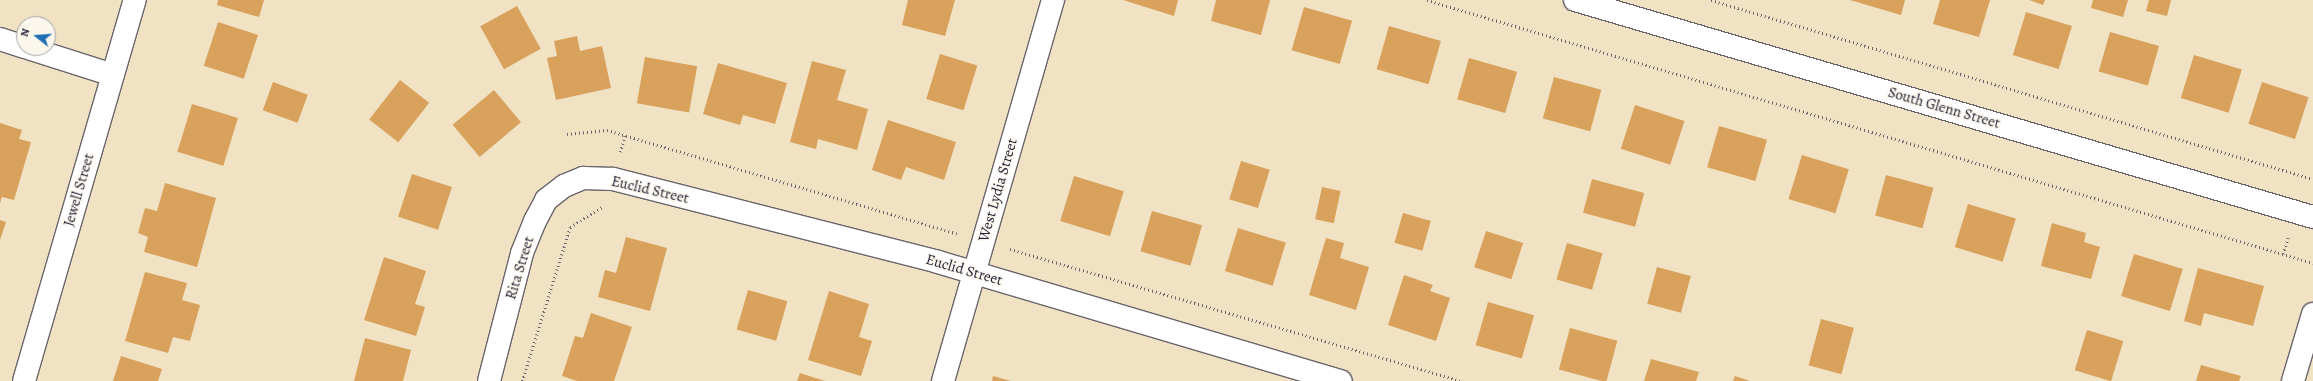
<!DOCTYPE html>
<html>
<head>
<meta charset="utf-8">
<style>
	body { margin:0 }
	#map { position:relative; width:2313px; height:381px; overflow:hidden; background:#f1e2c4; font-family:Alegreya,serif }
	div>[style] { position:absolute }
	.building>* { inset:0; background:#d8a15c; transform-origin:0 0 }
	.path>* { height:2.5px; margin-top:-1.25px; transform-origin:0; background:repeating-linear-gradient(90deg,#6a656b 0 1px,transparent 0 4px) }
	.roads { filter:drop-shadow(1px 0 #6a656b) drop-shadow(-1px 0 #6a656b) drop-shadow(0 1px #6a656b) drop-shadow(0 -1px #6a656b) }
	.minor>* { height:22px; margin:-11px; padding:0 11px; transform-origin:11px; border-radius:11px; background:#fff }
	span { translate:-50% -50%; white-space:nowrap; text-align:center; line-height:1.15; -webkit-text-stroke:3px #fbf7ec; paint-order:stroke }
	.street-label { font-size:15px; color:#22223b }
	.north { position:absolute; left:16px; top:16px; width:40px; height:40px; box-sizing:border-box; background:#fbf7ec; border:1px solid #a4a2a5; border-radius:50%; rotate:287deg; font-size:11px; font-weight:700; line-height:16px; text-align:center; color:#22223b }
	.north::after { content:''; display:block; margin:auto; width:14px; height:18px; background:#1f6fb2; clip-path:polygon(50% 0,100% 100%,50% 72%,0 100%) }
</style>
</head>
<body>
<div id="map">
	<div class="building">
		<div style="clip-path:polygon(218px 0,264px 0,259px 17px,217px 5px)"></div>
		<div style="clip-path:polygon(908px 0,955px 0,945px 36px,902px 25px)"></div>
		<div style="clip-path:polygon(1123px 0,1178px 0,1174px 16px)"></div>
		<div style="clip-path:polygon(1216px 0,1270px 0,1261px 35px,1211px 21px)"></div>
		<div style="clip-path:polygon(1850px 0,1905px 0,1901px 15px)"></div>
		<div style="clip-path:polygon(1940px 0,1990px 0,1979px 37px,1933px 24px)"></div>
		<div style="clip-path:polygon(2029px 0,2045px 0,2043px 5px)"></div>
		<div style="clip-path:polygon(2093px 0,2128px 0,2123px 17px,2091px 8px)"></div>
		<div style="clip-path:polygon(2149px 0,2171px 0,2167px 16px,2146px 11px)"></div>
		<div style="left:517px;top:6px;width:49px;height:42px;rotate:61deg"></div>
		<div style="left:1304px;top:7px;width:50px;height:45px;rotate:16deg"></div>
		<div style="left:2026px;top:12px;width:48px;height:45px;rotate:17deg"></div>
		<div style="left:218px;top:22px;width:42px;height:46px;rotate:18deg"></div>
		<div style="left:1389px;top:26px;width:54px;height:45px;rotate:16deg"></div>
		<div style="left:2110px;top:32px;width:51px;height:41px;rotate:16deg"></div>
		<div style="clip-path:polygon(577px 36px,580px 51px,602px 46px,611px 88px,556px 100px,547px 58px,557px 56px,554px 41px)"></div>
		<div style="left:940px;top:54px;width:39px;height:47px;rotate:17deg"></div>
		<div style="left:2194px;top:55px;width:50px;height:45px;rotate:17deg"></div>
		<div style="left:645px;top:57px;width:53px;height:47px;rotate:10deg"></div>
		<div style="left:1469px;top:58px;width:50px;height:43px;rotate:16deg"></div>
		<div style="clip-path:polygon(812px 61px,846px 70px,837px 100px,868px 109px,857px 150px,818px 139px,816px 149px,790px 142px)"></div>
		<div style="clip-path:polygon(718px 63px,787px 83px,775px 124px,743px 115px,740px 125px,703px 114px)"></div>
		<div style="left:1554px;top:77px;width:49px;height:43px;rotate:15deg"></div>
		<div style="left:400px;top:80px;width:37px;height:50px;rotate:38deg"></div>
		<div style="left:273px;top:82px;width:37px;height:30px;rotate:20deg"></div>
		<div style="left:2262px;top:82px;width:49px;height:44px;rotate:18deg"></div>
		<div style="left:494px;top:90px;width:42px;height:54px;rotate:50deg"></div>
		<div style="left:192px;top:104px;width:48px;height:50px;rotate:17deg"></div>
		<div style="left:1635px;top:105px;width:52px;height:46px;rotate:18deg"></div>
		<div style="clip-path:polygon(888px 120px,956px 142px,944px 180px,906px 167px,901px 180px,872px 170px)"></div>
		<div style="clip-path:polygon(0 123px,22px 130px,19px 139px,31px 142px,14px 200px,2px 197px,0 203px)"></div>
		<div style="left:1719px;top:126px;width:50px;height:43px;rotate:16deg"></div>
		<div style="left:1802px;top:155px;width:49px;height:46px;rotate:17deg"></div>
		<div style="left:1241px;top:161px;width:30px;height:40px;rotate:17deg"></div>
		<div style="left:412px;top:174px;width:42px;height:45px;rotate:18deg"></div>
		<div style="left:1886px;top:175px;width:49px;height:42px;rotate:15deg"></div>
		<div style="left:1074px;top:176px;width:52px;height:47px;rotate:17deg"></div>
		<div style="left:1592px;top:179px;width:54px;height:35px;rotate:15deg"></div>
		<div style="clip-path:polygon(165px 183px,216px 198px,197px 267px,144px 252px,148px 237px,138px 233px,145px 208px,157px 211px)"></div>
		<div style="left:1322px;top:187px;width:19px;height:33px;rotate:12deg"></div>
		<div style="left:1968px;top:204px;width:50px;height:45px;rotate:17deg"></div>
		<div style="left:1152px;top:211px;width:52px;height:42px;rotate:16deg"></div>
		<div style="left:1403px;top:213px;width:29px;height:31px;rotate:16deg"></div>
		<div style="clip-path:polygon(0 220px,6px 222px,0 240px)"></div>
		<div style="clip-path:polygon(2052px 223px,2086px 233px,2084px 242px,2100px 247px,2091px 279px,2041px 266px)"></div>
		<div style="left:1238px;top:228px;width:50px;height:45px;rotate:17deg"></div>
		<div style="left:1486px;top:231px;width:39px;height:38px;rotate:18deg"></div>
		<div style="clip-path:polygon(626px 237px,667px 248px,650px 311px,598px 297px,605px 270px,616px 273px)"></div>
		<div style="clip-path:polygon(1326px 238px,1344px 243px,1340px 258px,1369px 267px,1356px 310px,1309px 295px)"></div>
		<div style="left:1567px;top:243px;width:37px;height:38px;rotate:16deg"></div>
		<div style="left:2134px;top:254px;width:51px;height:44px;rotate:17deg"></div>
		<div style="clip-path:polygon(384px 257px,426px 271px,415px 304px,425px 307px,416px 336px,364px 320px)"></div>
		<div style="left:1657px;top:267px;width:35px;height:38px;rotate:15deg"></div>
		<div style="clip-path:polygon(2198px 268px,2264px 286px,2253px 326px,2204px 313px,2201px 326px,2184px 321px)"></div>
		<div style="clip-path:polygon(145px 272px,187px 283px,182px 300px,200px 305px,190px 341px,173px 337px,168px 353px,125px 341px)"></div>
		<div style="clip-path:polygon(1404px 275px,1433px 285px,1430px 291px,1450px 298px,1436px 341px,1388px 325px)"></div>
		<div style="left:748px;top:290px;width:41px;height:41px;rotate:16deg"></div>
		<div style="clip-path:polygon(829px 291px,869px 304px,859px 337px,872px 341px,861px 376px,808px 360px)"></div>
		<div style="left:1488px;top:302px;width:48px;height:45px;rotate:16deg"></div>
		<div style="clip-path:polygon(591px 313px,632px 327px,614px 381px,577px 381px,562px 376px,575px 336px,583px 338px)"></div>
		<div style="left:1821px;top:319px;width:34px;height:48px;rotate:15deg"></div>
		<div style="left:1570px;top:328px;width:49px;height:43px;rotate:15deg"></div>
		<div style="left:2087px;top:330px;width:38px;height:42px;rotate:17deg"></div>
		<div style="clip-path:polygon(365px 338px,411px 350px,403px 381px,354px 381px)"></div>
		<div style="clip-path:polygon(121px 356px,162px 369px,158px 381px,113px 381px)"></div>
		<div style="clip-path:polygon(1651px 359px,1699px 372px,1696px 381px,1644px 381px)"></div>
		<div style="clip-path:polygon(2201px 365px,2241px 376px,2239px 381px,2196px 381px)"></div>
		<div style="clip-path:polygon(800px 373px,825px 381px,797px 381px)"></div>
		<div style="clip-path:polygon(993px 376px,1011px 381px,992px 381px)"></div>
		<div style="clip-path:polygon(1735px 376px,1750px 381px,1733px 381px)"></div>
	</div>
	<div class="path">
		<div style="left:1427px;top:0;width:924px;rotate:16.53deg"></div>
		<div style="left:1711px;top:0;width:628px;rotate:16.56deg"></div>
		<div style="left:567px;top:134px;width:40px;rotate:-5.7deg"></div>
		<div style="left:607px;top:130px;width:365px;rotate:16.5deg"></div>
		<div style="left:620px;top:152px;width:17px;rotate:-73deg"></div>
		<div style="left:1010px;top:249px;width:469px;rotate:16.3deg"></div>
		<div style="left:2283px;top:254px;width:17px;rotate:-73deg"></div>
		<div style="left:522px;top:381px;width:161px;rotate:-72.7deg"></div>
		<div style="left:570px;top:227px;width:38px;rotate:-32deg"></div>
	</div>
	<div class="roads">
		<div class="minor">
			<div style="left:1575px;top:0;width:769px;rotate:16.39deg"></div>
			<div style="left:0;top:39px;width:25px;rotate:18deg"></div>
			<div style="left:28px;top:48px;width:89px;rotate:17.6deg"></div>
			<div style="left:24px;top:381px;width:397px;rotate:-73.8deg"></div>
			<div style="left:489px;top:381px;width:132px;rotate:-75.5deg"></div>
			<div style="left:522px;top:253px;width:35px;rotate:-68deg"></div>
			<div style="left:535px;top:221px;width:24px;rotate:-62deg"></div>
			<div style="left:546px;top:200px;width:23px;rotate:-38deg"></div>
			<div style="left:564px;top:186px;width:21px;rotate:-23deg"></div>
			<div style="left:583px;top:178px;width:30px;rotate:2deg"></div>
			<div style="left:613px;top:179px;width:335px;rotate:14.3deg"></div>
			<div style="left:938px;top:262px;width:420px;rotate:16.5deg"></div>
			<div style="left:943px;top:381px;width:397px;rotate:-73.9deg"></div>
			<div style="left:2293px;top:381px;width:70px;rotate:-73.4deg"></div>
		</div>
	</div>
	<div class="street-label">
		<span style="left:1944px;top:108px;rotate:16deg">South Glenn Street</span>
		<span style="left:79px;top:190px;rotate:-74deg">Jewell Street</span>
		<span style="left:650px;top:190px;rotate:13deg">Euclid Street</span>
		<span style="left:998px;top:190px;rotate:-74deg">West Lydia Street</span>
		<span style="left:520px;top:268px;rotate:-73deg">Rita Street</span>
		<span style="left:964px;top:270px;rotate:16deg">Euclid Street</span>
	</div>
	<div class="north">N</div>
</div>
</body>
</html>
